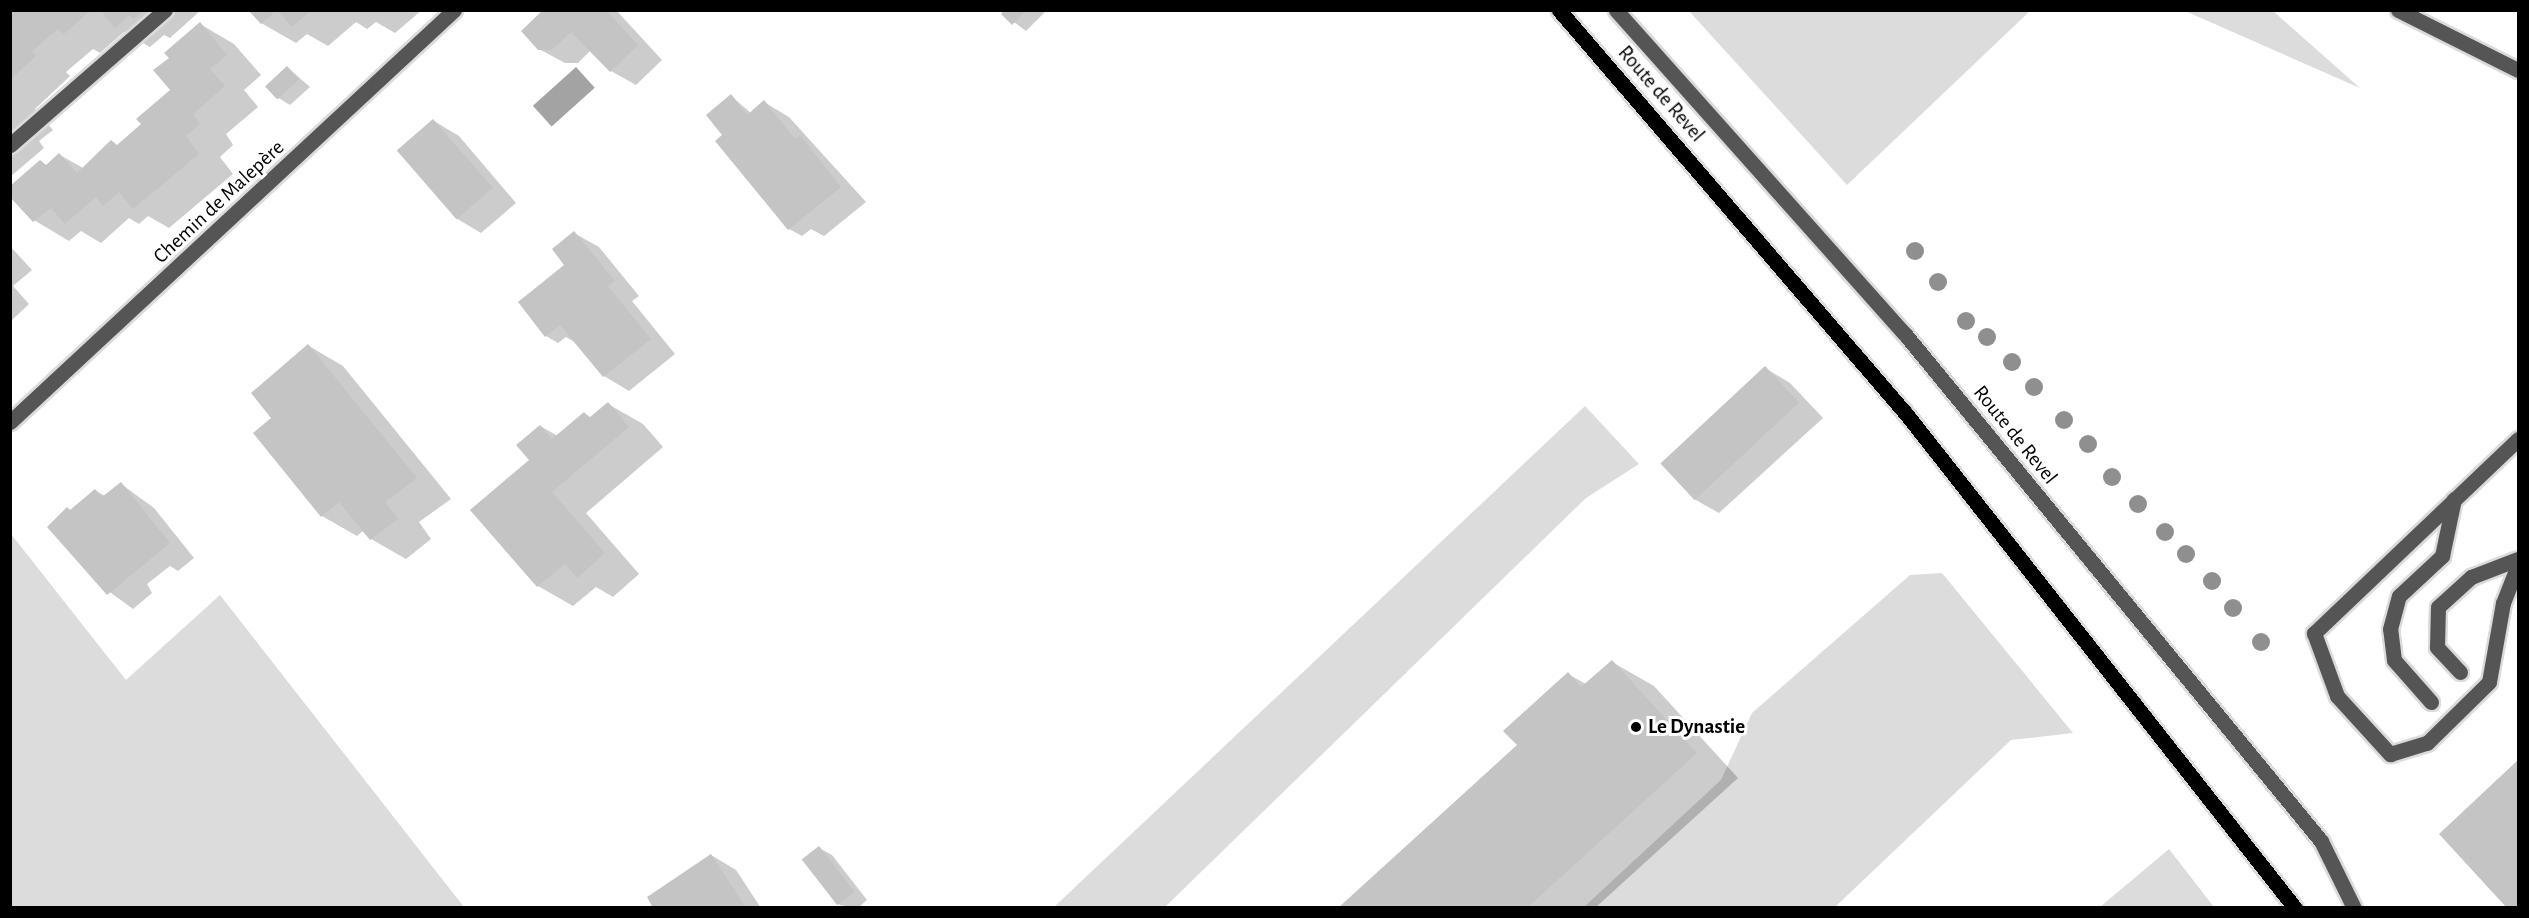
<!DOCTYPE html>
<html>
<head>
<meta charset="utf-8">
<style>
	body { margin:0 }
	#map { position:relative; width:2529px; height:918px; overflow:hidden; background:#fff; font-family:"Alegreya Sans",sans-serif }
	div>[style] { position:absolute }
	.green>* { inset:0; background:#dcdcdc }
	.water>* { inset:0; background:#a3a3a3; transform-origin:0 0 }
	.shadow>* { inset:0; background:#0003 }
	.building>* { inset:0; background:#c4c4c4; transform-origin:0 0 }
	.roads { filter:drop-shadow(2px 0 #dbdbdb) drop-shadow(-2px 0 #dbdbdb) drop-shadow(0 2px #dbdbdb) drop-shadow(0 -2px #dbdbdb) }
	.minor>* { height:15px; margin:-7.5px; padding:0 7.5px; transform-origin:7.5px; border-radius:7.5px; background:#555 }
	.major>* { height:15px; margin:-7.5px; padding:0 7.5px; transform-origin:7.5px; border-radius:7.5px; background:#000 }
	.trees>* { width:18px; height:18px; margin:-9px; border-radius:50%; background:#8f8f8f }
	.dots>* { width:16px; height:16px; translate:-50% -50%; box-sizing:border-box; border:3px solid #fff; border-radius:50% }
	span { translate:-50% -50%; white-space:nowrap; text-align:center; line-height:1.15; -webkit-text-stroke:6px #fff; paint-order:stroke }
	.street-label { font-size:21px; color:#000 }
	.poi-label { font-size:21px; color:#000; font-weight:700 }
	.left { translate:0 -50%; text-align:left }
	.frame { position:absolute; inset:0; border:12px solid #000; pointer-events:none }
</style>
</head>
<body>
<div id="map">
	<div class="green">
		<div style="clip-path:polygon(1689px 11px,2030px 11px,1847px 185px)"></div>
		<div style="clip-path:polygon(2185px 11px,2273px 11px,2360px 88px)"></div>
		<div style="clip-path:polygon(1585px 406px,1639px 464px,1586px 498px,1165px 907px,1054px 907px)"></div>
		<div style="clip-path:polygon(11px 534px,126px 680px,220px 595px,464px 907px,11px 907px)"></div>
		<div style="clip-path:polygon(1942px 573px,2073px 733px,2011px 740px,1835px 907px,1584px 907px,1721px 780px,1752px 713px,1910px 575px)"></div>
		<div style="clip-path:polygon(2169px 849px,2214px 907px,2100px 907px)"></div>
	</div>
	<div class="water">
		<div style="left:576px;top:67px;width:28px;height:58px;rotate:48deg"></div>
	</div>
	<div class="shadow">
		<div style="clip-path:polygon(10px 10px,201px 10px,170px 38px,164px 35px,150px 47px,124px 32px,100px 53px,93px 49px,66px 72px,70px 76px,35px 109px,53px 130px,39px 141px,44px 148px,10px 177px)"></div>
		<div style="clip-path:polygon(250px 10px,422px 10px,395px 33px,376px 22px,367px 29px,356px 22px,328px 46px,307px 34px,296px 43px,261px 23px)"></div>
		<div style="clip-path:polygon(545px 10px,616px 10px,662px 60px,636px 85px,611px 71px,591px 50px,578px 63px,565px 63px,539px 49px)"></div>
		<div style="clip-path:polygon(1007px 10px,1047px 10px,1026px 31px,1003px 14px)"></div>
		<div style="clip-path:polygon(200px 24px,234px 44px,261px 75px,244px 90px,258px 107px,226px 134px,233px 145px,220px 157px,233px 174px,169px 228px,148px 216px,139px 224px,129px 218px,101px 243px,81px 231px,69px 241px,34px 220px,48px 166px,60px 155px,83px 168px,112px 142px,118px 146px,143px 124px,172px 90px,171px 58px)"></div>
		<div style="clip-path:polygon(287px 67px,310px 87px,290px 105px,277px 97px)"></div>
		<div style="clip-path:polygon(731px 96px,751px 113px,764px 102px,789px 117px,866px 202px,824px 236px,811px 229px,802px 236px,789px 229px,724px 135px)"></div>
		<div style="clip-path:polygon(434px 121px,459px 136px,516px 203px,481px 233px,456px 218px,399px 151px)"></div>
		<div style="clip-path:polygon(574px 233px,599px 247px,639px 296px,632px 301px,675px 354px,629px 391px,604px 376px,578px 344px,566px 337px,558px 343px,546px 336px)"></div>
		<div style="clip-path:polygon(10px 246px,32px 270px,13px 286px,29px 304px,10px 322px)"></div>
		<div style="clip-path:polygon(309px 346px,343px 366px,451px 499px,419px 522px,431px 539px,406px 559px,371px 539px,364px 530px,357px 536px,322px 516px,255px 434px,273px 418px)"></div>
		<div style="clip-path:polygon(1765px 368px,1790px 383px,1823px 418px,1719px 513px,1694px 499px,1662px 463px)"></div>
		<div style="clip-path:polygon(608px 404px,643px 424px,663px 447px,586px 513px,639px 574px,613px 597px,596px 587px,573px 606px,538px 586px,472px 510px,531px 460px,540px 426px,558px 436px,584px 413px,592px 418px)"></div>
		<div style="clip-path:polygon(121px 484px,154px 508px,194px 558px,178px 571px,170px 566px,147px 584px,152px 593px,133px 609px,96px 582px,68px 509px,71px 511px,96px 491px,105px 496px)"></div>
		<div style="clip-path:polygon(1612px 662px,1654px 686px,1738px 778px,1595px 908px,1340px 908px,1519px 746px,1568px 674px,1586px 684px)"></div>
		<div style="clip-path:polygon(2518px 762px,2518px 908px,2509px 908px,2441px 834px)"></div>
		<div style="clip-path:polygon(819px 848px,832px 855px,867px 900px,858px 908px,840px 905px,804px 860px)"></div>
		<div style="clip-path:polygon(711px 855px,736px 870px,761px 908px,655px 908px)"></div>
	</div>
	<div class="building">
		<div style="clip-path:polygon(10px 10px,91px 10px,64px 34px,58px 29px,32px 51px,36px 56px,10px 80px)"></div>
		<div style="clip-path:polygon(100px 10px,144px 10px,134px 19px,129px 15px,115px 28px)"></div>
		<div style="clip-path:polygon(248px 10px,277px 10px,261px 24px)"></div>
		<div style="clip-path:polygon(277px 10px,312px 10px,292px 27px)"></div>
		<div style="clip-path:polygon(543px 10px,606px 10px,638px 45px,610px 72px,571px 32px,552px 50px,538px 50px,521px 31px)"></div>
		<div style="clip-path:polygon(1004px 10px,1027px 10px,1012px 25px,1001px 14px)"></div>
		<div style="clip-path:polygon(200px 22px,227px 55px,210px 69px,225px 86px,193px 114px,200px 124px,186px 136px,199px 154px,133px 209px,119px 192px,103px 206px,96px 197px,65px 224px,51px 208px,33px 222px,10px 197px,10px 186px,40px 160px,46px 165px,59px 153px,77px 173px,111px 140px,117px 145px,141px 124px,136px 119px,170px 90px,153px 70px,169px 58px,164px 53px)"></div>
		<div style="left:287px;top:66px;width:18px;height:30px;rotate:47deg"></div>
		<div style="clip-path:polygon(731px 94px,747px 115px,764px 100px,795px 139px,800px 135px,841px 187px,788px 230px,715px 141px,722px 135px,706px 115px)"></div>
		<div style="left:433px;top:119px;width:91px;height:48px;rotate:49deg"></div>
		<div style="clip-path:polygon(574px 231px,615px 281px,608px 286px,651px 339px,603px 377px,560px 325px,545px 337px,518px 302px,564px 265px,552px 249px)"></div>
		<div style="clip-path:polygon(308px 344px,417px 478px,385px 502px,398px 519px,370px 540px,339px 502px,321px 517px,253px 433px,271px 418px,251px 393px)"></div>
		<div style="left:1765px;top:366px;width:50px;height:143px;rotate:47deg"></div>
		<div style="clip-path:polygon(608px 402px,629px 427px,552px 492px,605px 553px,577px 578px,565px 564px,537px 587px,470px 510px,529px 460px,516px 445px,540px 425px,552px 439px,584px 412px,589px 418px)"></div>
		<div style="clip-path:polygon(121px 482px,170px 543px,107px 595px,47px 527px,67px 507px,70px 510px,95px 489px,102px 497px)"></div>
		<div style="clip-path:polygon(1612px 660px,1697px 753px,1527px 908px,1338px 908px,1517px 745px,1503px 731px,1568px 672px,1581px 687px)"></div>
		<div style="clip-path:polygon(2518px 760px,2518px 908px,2507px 908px,2439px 834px)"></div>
		<div style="left:819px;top:846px;width:58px;height:22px;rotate:52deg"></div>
		<div style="clip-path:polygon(711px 854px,746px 908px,653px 908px,647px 897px)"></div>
	</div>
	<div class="roads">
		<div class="minor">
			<div style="left:1616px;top:10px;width:433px;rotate:48.3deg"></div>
			<div style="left:1904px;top:333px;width:657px;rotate:50.62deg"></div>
			<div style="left:2321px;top:841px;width:75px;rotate:63.8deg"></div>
			<div style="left:2398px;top:10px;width:134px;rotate:26.6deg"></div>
			<div style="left:10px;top:145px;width:206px;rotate:-41.1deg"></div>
			<div style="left:10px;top:422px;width:606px;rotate:-42.86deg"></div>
			<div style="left:2518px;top:439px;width:282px;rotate:136.4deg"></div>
			<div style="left:2314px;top:633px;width:67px;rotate:69.9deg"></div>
			<div style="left:2337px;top:696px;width:79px;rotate:47.6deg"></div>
			<div style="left:2390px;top:754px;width:39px;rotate:-17deg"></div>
			<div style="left:2427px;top:743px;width:87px;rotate:-44.5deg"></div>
			<div style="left:2489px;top:682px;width:80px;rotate:-80deg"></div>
			<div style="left:2503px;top:603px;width:41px;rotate:-68.5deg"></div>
			<div style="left:2460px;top:672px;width:34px;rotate:-133deg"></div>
			<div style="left:2437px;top:647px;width:40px;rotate:-88.6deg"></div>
			<div style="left:2438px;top:607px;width:45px;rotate:-42.3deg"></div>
			<div style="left:2471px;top:577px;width:50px;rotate:-21deg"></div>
			<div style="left:2431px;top:702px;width:56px;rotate:-131.4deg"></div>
			<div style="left:2394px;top:660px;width:31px;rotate:-97deg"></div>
			<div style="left:2390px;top:629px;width:34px;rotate:-75deg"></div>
			<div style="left:2399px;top:596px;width:59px;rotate:-42.9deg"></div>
			<div style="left:2442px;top:556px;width:58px;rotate:-78.1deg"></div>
		</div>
		<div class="major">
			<div style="left:1559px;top:10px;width:534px;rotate:49.33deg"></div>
			<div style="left:1907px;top:415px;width:627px;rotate:51.8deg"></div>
		</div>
	</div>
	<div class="trees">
		<div style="left:1915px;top:251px"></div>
		<div style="left:1938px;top:282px"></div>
		<div style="left:1966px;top:321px"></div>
		<div style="left:1987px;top:337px"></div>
		<div style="left:2012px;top:362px"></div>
		<div style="left:2034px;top:387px"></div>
		<div style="left:2064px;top:420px"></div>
		<div style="left:2088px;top:444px"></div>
		<div style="left:2112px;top:477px"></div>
		<div style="left:2138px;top:504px"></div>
		<div style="left:2165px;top:532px"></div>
		<div style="left:2186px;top:554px"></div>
		<div style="left:2212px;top:581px"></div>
		<div style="left:2233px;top:608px"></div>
		<div style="left:2261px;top:642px"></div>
	</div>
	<div class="dots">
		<div style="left:1636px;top:727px;background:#000"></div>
	</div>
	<div class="street-label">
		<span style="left:1661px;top:94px;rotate:49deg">Route de Revel</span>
		<span style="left:219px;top:202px;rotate:-43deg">Chemin de Malepère</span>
		<span style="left:2015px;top:435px;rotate:51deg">Route de Revel</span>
	</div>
	<div class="poi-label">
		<span class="left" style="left:1648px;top:727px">Le Dynastie</span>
	</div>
	<div class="frame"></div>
</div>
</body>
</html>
